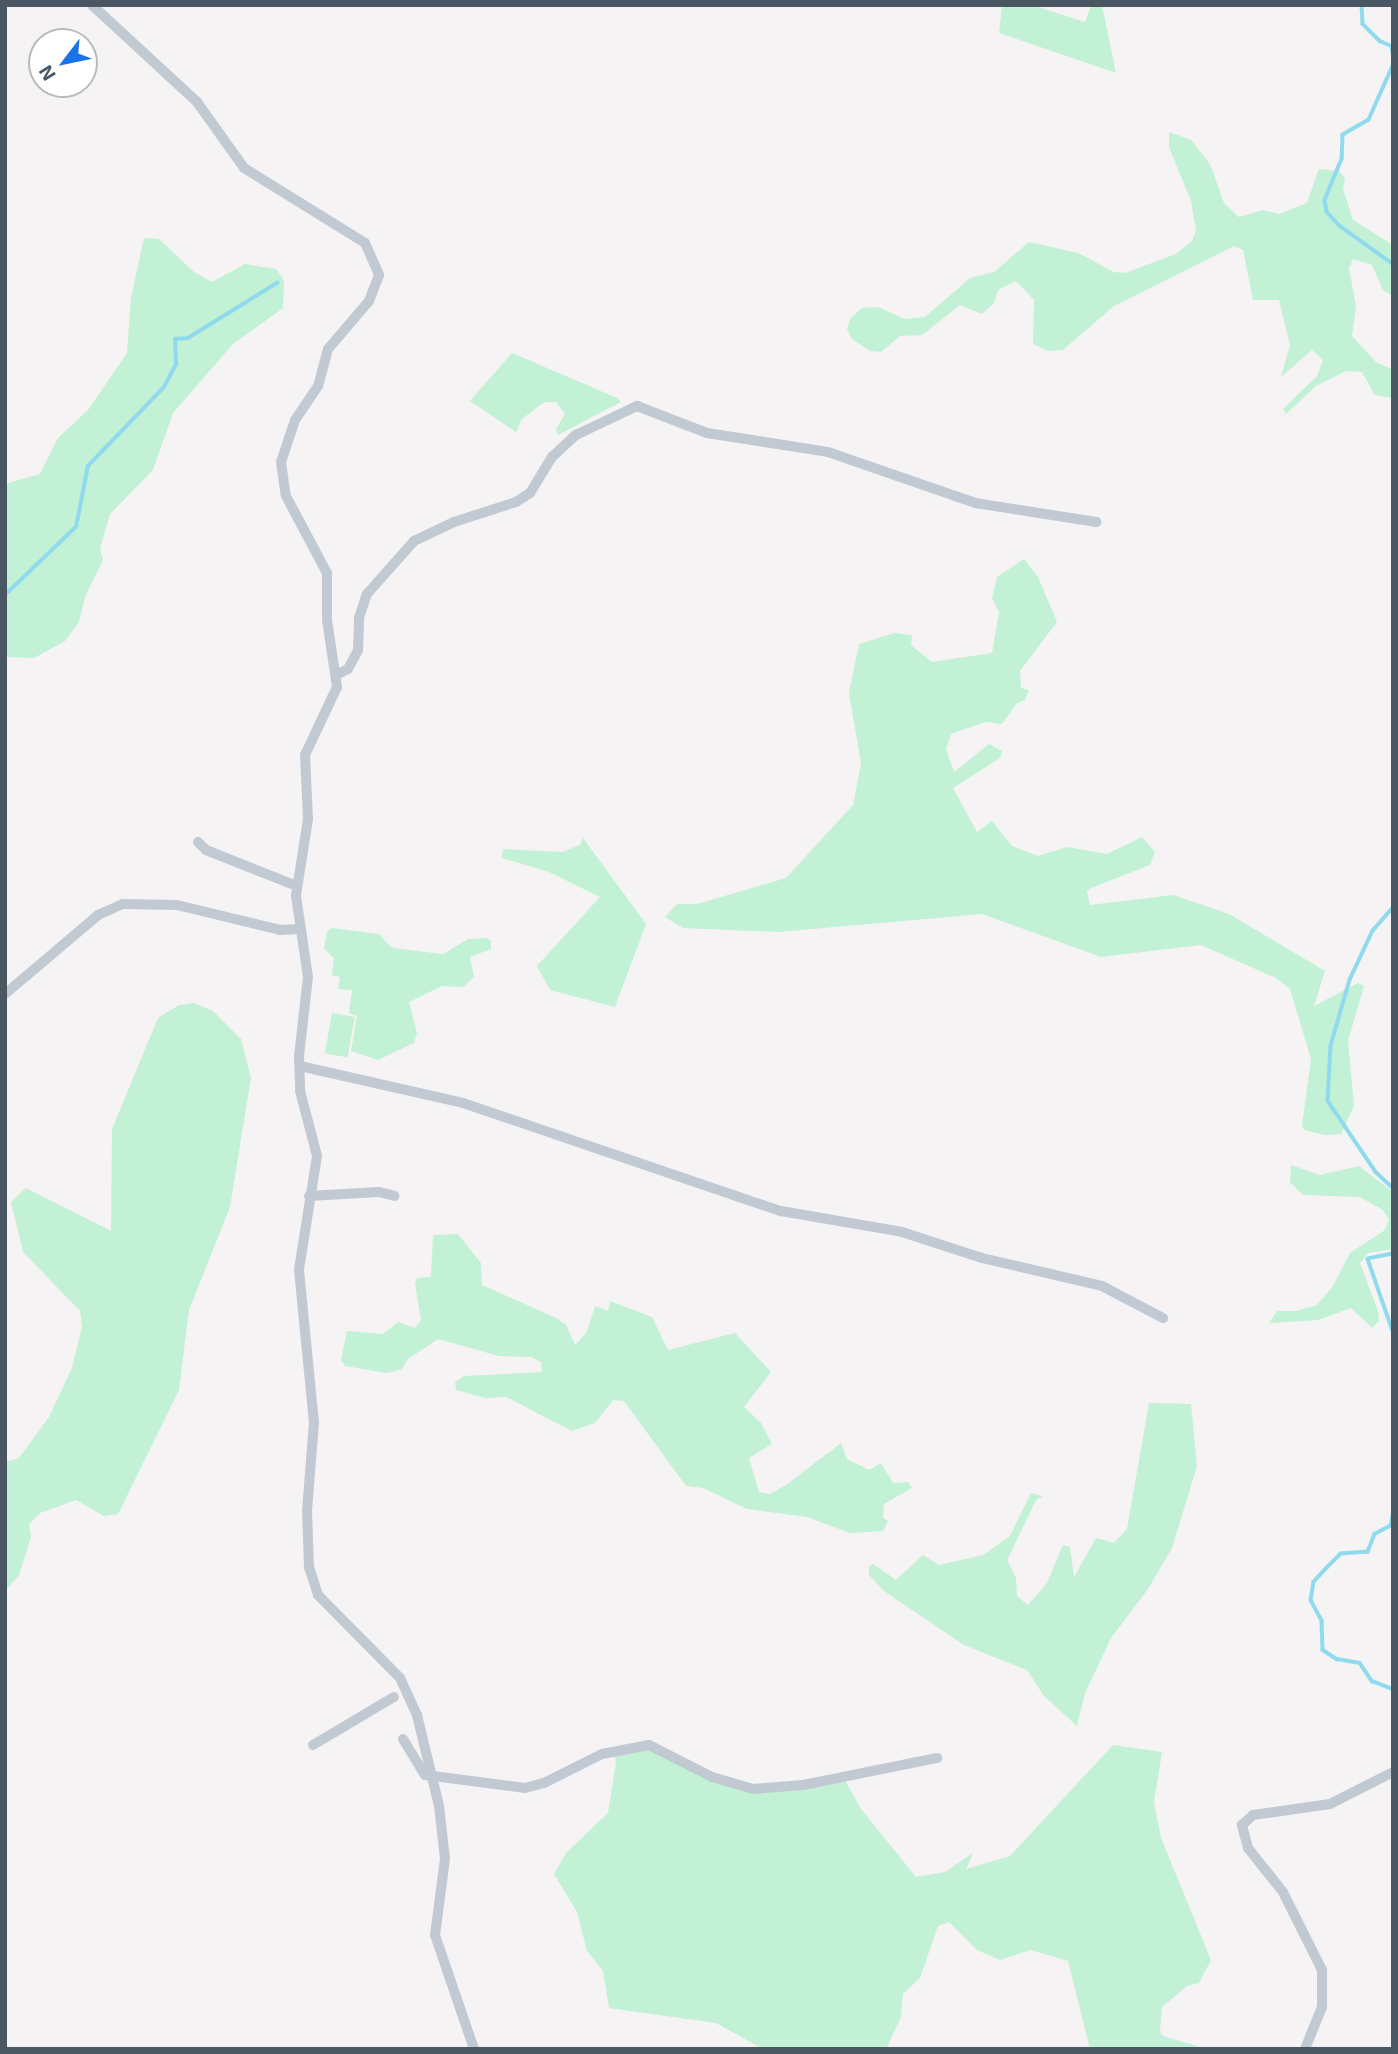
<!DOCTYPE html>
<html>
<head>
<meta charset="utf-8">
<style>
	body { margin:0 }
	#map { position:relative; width:1398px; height:2054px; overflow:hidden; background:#f5f3f3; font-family:"Exo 2",sans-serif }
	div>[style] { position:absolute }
	.green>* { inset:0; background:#c3f1d5; transform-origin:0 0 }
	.stream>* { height:3.5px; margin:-1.75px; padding:0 1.75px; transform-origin:1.75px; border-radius:1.75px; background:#90daee }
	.street>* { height:10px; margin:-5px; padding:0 5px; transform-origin:5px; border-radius:5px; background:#c1cad2 }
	span { translate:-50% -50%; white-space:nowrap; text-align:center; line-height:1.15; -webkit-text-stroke:7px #fff; paint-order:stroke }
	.frame { position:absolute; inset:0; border:7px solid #4a5661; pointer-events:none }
	.north { position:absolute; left:28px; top:28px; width:70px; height:70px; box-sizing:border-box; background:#fff; border:2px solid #b7bbc0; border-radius:50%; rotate:238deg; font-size:19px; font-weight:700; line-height:28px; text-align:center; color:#4a5661 }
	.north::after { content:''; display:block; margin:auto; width:24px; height:32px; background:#1a73e8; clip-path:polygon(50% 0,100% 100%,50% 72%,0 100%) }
</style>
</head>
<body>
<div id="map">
	<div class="green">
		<div style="clip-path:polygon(1002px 5px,1032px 5px,1085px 22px,1091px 5px,1102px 5px,1116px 73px,999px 33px)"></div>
		<div style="clip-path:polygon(1169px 132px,1191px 140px,1210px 164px,1224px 203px,1239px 217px,1263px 210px,1279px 214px,1307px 203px,1319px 169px,1339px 171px,1345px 178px,1343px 189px,1353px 220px,1393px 245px,1393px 296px,1383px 290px,1372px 265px,1353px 259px,1349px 268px,1356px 306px,1352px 336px,1376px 362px,1393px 370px,1393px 398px,1375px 395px,1362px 372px,1346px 371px,1316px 386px,1286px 414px,1283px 409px,1317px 376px,1323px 360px,1312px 350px,1281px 377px,1290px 345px,1279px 300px,1253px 300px,1243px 250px,1234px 246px,1114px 306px,1063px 350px,1048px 351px,1033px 344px,1034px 300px,1016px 281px,998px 290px,994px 303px,982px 314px,960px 305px,922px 335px,900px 336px,881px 352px,870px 351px,852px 339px,847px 329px,850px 319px,862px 308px,878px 307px,905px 319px,925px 317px,970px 278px,994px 272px,1029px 242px,1078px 253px,1114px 272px,1125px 273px,1176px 254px,1192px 241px,1196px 230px,1191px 201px,1169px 147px)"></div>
		<div style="clip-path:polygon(144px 238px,159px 239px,194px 272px,212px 282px,245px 264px,276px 269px,284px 281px,283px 308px,233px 344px,173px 413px,153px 470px,110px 514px,100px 549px,103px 560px,85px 597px,79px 622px,65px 641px,34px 658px,5px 657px,5px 484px,40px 474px,58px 438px,88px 410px,127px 353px,131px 298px)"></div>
		<div style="clip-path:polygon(512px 353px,617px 398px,621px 402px,558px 435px,556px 429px,565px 414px,556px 402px,544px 402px,522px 419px,516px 432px,470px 401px)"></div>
		<div style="clip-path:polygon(1024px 559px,1038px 577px,1057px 622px,1020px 671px,1021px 688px,1029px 690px,1025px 700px,1017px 703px,1002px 724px,985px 722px,951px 734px,946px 749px,954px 772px,989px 744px,1002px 751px,1000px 758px,953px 788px,977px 832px,992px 821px,1012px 846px,1038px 856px,1067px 847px,1107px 854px,1142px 837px,1155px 852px,1150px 865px,1091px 888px,1087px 891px,1090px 905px,1173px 895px,1229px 914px,1325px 971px,1314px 1006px,1358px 983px,1364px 986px,1348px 1041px,1354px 1106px,1341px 1134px,1325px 1135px,1304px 1130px,1302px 1125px,1311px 1059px,1290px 989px,1276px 978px,1201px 945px,1101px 957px,982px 914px,778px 932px,683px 928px,665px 917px,677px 904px,697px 904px,786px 878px,853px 805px,861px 763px,849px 693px,859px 644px,894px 633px,912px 635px,911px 645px,932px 662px,992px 653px,999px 612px,992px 598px,997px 577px)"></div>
		<div style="clip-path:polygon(583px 838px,646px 924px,615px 1007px,550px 990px,537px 966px,600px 897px,549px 872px,502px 858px,503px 849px,562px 852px,580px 845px)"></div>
		<div style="clip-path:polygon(332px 928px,379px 934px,391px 947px,400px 949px,443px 954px,468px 939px,484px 938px,491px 940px,491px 949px,470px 957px,474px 977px,463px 987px,442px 986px,409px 1002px,417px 1033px,414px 1043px,378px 1060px,351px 1051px,357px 1016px,349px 1013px,352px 990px,338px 989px,340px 977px,332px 975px,334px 958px,324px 949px,327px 931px)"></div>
		<div style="clip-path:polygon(194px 1003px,213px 1011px,241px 1039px,251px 1078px,230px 1207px,189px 1310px,179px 1390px,118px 1514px,104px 1516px,76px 1500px,40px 1513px,29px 1524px,31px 1537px,19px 1575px,5px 1591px,5px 1462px,19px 1458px,49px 1417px,72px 1368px,82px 1327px,80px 1311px,23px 1252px,11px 1202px,26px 1188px,111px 1231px,112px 1129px,158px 1018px,179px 1005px)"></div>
		<div style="left:332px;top:1013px;width:23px;height:41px;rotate:10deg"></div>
		<div style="clip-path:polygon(1291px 1165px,1320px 1175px,1359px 1166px,1393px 1192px,1393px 1249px,1368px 1253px,1360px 1263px,1378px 1311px,1379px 1321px,1372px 1328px,1351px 1308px,1318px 1320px,1269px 1323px,1277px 1311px,1296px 1311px,1317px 1305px,1333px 1286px,1350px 1253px,1385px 1230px,1389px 1220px,1383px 1210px,1360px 1197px,1303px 1195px,1290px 1182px)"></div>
		<div style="clip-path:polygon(458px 1234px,481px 1263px,482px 1285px,556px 1318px,566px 1325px,575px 1345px,587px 1332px,595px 1306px,608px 1311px,610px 1301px,652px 1317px,668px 1350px,735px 1333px,771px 1372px,744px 1407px,761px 1423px,772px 1444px,749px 1458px,759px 1492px,770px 1494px,786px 1485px,841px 1443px,847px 1459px,869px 1470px,881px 1463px,893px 1483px,908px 1482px,912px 1488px,884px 1504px,883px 1518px,888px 1521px,883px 1531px,850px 1533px,807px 1517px,747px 1509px,703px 1488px,686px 1486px,624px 1401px,613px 1400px,595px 1423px,572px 1431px,506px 1397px,485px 1398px,456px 1390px,455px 1382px,464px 1376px,542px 1372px,541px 1362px,531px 1357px,499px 1356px,438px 1339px,408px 1359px,402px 1369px,387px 1373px,345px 1366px,341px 1360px,347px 1331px,383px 1334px,398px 1322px,415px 1328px,421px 1320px,415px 1284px,417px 1278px,431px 1277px,433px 1235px)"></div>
		<div style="clip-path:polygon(1149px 1403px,1191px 1404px,1197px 1466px,1172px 1548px,1148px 1589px,1111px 1638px,1085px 1693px,1077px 1726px,1044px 1696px,1027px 1670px,964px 1645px,884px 1591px,869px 1575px,869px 1566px,873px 1564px,896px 1580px,923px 1555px,939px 1565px,983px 1555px,1010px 1536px,1031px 1493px,1043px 1496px,1036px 1500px,1007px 1560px,1016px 1578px,1017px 1596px,1028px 1605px,1047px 1583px,1063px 1545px,1070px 1547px,1074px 1577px,1096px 1538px,1114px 1543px,1127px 1529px)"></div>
		<div style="clip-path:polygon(650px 1741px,729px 1780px,778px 1788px,841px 1773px,861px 1809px,916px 1877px,945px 1872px,973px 1853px,966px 1869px,1010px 1856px,1113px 1745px,1162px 1752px,1154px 1802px,1161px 1838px,1211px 1960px,1199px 1983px,1187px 1986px,1162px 2007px,1160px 2031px,1163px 2036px,1207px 2049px,1090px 2049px,1068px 1961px,1031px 1950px,1000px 1960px,977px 1950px,949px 1922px,938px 1926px,920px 1978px,903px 1994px,901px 2017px,886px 2049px,763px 2049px,716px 2023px,609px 2008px,603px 1971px,587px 1951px,577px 1912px,554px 1874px,566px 1853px,608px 1813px,616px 1762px,612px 1749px)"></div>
	</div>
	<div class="stream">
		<div style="left:1362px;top:5px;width:19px;rotate:87deg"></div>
		<div style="left:1363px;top:24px;width:24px;rotate:45deg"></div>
		<div style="left:1380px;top:41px;width:13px;rotate:23deg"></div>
		<div style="left:1392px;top:46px;width:7px;rotate:82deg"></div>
		<div style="left:1393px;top:66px;width:59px;rotate:114deg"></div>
		<div style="left:1369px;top:120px;width:30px;rotate:150deg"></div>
		<div style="left:1343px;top:135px;width:24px;rotate:92deg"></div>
		<div style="left:1342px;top:159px;width:44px;rotate:112.5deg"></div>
		<div style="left:1325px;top:200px;width:12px;rotate:81deg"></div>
		<div style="left:1327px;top:212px;width:19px;rotate:47deg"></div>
		<div style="left:1340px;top:226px;width:65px;rotate:35.6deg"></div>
		<div style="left:5px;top:595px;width:98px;rotate:-43.8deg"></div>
		<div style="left:76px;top:527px;width:62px;rotate:-78.9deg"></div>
		<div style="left:88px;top:466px;width:110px;rotate:-46.1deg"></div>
		<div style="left:164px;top:387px;width:26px;rotate:-62deg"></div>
		<div style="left:176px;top:364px;width:25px;rotate:-92deg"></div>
		<div style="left:175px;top:339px;width:13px;rotate:-4deg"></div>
		<div style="left:188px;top:338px;width:105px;rotate:-31.7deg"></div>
		<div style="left:1393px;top:908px;width:30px;rotate:131deg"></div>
		<div style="left:1373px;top:931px;width:54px;rotate:115.1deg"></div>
		<div style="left:1350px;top:980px;width:69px;rotate:106.1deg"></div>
		<div style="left:1331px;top:1046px;width:55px;rotate:93.1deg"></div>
		<div style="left:1328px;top:1101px;width:86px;rotate:55.9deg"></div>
		<div style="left:1376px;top:1172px;width:23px;rotate:43deg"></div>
		<div style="left:1393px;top:1254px;width:25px;rotate:169deg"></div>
		<div style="left:1368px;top:1259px;width:76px;rotate:70.9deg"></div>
		<div style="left:1393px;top:1516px;width:10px;rotate:101deg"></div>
		<div style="left:1391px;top:1526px;width:18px;rotate:153deg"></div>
		<div style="left:1375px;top:1534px;width:19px;rotate:111deg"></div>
		<div style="left:1368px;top:1552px;width:27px;rotate:176deg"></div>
		<div style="left:1341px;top:1554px;width:20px;rotate:135deg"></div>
		<div style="left:1327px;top:1568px;width:19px;rotate:133deg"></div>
		<div style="left:1314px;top:1582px;width:18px;rotate:99deg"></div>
		<div style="left:1311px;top:1600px;width:24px;rotate:62deg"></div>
		<div style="left:1322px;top:1621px;width:29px;rotate:88deg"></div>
		<div style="left:1323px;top:1650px;width:17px;rotate:33deg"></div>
		<div style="left:1337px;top:1659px;width:23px;rotate:10deg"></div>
		<div style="left:1360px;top:1663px;width:22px;rotate:56deg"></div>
		<div style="left:1372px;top:1681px;width:22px;rotate:21deg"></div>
	</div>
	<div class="street">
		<div style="left:92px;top:5px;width:143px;rotate:42.7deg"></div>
		<div style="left:197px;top:102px;width:81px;rotate:54.5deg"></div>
		<div style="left:244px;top:168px;width:142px;rotate:31.8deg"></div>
		<div style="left:365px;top:243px;width:35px;rotate:66deg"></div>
		<div style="left:379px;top:275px;width:28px;rotate:111deg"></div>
		<div style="left:369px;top:301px;width:63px;rotate:130.5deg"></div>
		<div style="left:328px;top:349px;width:38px;rotate:105deg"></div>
		<div style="left:318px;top:386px;width:41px;rotate:124.1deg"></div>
		<div style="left:295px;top:420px;width:44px;rotate:108.4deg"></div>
		<div style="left:281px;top:462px;width:34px;rotate:82deg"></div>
		<div style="left:286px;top:496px;width:87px;rotate:62deg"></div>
		<div style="left:327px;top:573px;width:47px;rotate:90deg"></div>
		<div style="left:327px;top:620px;width:68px;rotate:81.5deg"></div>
		<div style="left:337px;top:687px;width:75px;rotate:115.2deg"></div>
		<div style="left:305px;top:755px;width:64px;rotate:87.3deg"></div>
		<div style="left:308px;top:819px;width:78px;rotate:98.9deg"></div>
		<div style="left:296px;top:896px;width:82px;rotate:81.6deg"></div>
		<div style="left:308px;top:977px;width:80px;rotate:96.5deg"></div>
		<div style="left:299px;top:1056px;width:35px;rotate:88deg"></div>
		<div style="left:300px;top:1091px;width:67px;rotate:75.3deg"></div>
		<div style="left:317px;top:1156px;width:115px;rotate:99deg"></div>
		<div style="left:299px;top:1270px;width:153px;rotate:84.4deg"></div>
		<div style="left:314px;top:1422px;width:88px;rotate:94.5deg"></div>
		<div style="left:307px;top:1510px;width:57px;rotate:88deg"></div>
		<div style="left:309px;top:1567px;width:29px;rotate:72deg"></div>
		<div style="left:318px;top:1595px;width:117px;rotate:45.3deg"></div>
		<div style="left:400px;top:1678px;width:41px;rotate:65.3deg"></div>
		<div style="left:417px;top:1715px;width:94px;rotate:76.4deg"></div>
		<div style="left:439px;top:1806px;width:53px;rotate:83.5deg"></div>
		<div style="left:445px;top:1859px;width:77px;rotate:97.5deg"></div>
		<div style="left:435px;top:1935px;width:120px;rotate:71.1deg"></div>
		<div style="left:336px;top:675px;width:13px;rotate:-27deg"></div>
		<div style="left:348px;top:669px;width:21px;rotate:-62deg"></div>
		<div style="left:358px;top:650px;width:32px;rotate:-88deg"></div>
		<div style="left:359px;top:618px;width:25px;rotate:-72deg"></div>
		<div style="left:367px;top:594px;width:71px;rotate:-48.4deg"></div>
		<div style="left:414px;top:541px;width:44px;rotate:-25.4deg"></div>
		<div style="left:454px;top:522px;width:65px;rotate:-17.9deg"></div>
		<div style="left:516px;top:502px;width:17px;rotate:-33deg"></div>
		<div style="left:530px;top:493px;width:42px;rotate:-58.6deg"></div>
		<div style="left:552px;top:457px;width:33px;rotate:-43deg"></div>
		<div style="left:576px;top:435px;width:68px;rotate:-25.4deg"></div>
		<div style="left:637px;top:406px;width:75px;rotate:21.1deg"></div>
		<div style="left:707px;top:433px;width:122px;rotate:8.9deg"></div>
		<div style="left:828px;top:452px;width:156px;rotate:19.1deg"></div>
		<div style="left:975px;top:503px;width:123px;rotate:8.9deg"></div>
		<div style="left:198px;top:842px;width:11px;rotate:45deg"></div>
		<div style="left:206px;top:850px;width:98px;rotate:21.6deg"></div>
		<div style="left:5px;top:994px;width:122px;rotate:-40.3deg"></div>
		<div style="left:98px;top:915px;width:27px;rotate:-24deg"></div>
		<div style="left:123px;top:904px;width:54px;rotate:1.1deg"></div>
		<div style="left:177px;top:905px;width:106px;rotate:13.6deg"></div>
		<div style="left:280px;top:930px;width:20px;rotate:-3deg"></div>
		<div style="left:300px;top:1066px;width:167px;rotate:12.8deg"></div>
		<div style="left:463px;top:1103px;width:336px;rotate:18.8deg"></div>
		<div style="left:781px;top:1211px;width:123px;rotate:9.8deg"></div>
		<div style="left:902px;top:1232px;width:84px;rotate:18deg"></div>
		<div style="left:982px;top:1258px;width:123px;rotate:13.1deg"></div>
		<div style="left:1102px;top:1286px;width:69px;rotate:27.7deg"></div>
		<div style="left:309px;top:1196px;width:70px;rotate:-3.3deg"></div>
		<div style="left:379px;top:1192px;width:16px;rotate:14deg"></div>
		<div style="left:403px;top:1739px;width:42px;rotate:58.6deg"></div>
		<div style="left:425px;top:1775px;width:101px;rotate:7.4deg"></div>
		<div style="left:525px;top:1788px;width:20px;rotate:-15deg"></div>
		<div style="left:544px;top:1783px;width:65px;rotate:-26.6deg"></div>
		<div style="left:602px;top:1754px;width:48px;rotate:-10.8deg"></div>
		<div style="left:649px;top:1745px;width:71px;rotate:26.9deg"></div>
		<div style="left:712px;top:1777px;width:43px;rotate:16.3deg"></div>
		<div style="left:753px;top:1789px;width:50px;rotate:-4.6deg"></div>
		<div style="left:803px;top:1785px;width:137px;rotate:-11.4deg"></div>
		<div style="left:313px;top:1745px;width:94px;rotate:-30.7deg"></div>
		<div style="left:1305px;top:2049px;width:45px;rotate:-68deg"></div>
		<div style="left:1322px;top:2007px;width:37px;rotate:-90deg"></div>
		<div style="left:1322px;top:1970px;width:87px;rotate:-116.6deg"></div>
		<div style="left:1283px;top:1892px;width:56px;rotate:-128.5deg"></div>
		<div style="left:1248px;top:1848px;width:24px;rotate:-105deg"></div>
		<div style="left:1242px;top:1825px;width:15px;rotate:-42deg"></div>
		<div style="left:1253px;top:1815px;width:78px;rotate:-8.1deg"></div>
		<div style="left:1330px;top:1804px;width:71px;rotate:-26.9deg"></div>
	</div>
	<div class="frame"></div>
	<div class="north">N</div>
</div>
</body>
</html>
